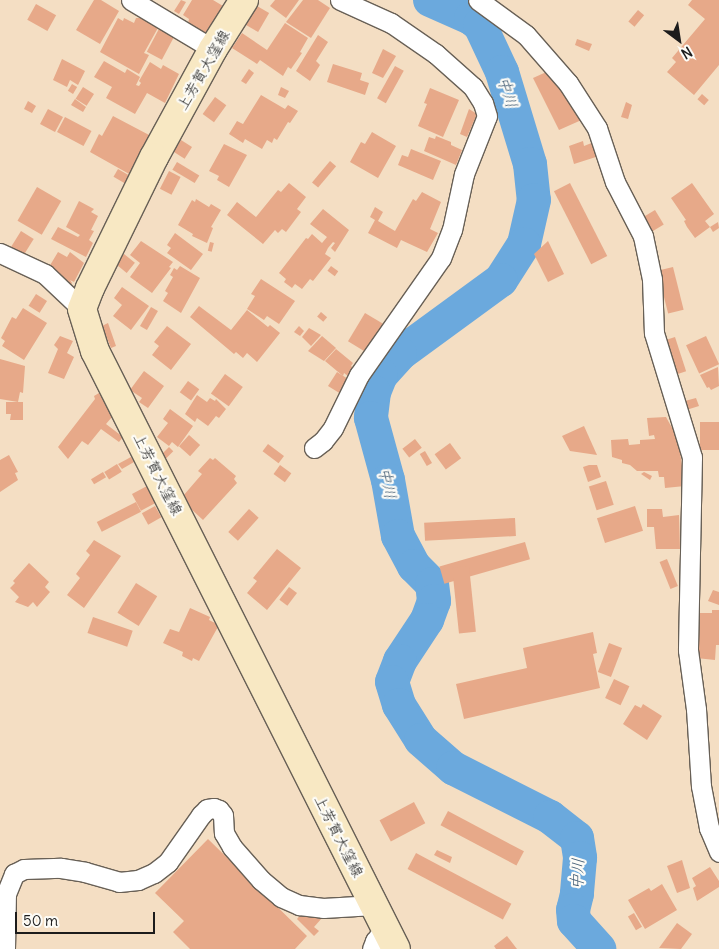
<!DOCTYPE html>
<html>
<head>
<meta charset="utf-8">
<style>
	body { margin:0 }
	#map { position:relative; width:719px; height:949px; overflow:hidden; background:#f4dec3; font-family:Delius,"Klee One",sans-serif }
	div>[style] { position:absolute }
	.river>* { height:34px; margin:-17px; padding:0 17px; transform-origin:17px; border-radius:17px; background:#6ba9dd }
	.building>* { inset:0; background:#e7a989; transform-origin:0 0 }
	.roads { filter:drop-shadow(1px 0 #686056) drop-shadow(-1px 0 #686056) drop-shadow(0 1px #686056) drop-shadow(0 -1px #686056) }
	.street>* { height:19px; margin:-9.5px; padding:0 9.5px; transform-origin:9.5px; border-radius:9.5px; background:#fff }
	.secondary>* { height:28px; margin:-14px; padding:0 14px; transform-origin:14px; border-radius:14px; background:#f8e8c3 }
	span { translate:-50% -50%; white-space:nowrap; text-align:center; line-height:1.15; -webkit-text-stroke:4.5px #fdfcf7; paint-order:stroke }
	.street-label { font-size:15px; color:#1c1c1c }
	.water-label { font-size:16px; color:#405b73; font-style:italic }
	.north { position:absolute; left:654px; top:15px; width:50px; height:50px; -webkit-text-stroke:4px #fdfcf7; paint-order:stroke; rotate:149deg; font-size:14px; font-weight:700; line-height:20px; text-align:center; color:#1c1c1c }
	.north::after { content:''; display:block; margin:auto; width:18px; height:22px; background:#1c1c1c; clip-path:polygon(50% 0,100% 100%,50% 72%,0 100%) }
	.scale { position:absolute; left:15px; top:912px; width:140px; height:22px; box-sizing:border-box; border:2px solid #1c1c1c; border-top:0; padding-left:6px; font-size:15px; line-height:18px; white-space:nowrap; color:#1c1c1c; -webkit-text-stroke:4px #fdfcf7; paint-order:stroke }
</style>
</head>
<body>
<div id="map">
	<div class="river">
		<div style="left:430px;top:0;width:45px;rotate:23.7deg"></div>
		<div style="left:471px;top:18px;width:11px;rotate:38deg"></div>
		<div style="left:480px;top:25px;width:52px;rotate:64.9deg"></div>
		<div style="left:502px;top:72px;width:96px;rotate:73.1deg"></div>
		<div style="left:530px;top:164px;width:36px;rotate:84deg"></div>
		<div style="left:534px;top:200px;width:45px;rotate:102.8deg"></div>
		<div style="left:524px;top:244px;width:43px;rotate:122.6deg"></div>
		<div style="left:501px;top:280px;width:125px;rotate:143.8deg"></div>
		<div style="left:400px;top:354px;width:28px;rotate:132deg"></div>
		<div style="left:381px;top:375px;width:18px;rotate:112deg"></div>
		<div style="left:374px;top:392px;width:26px;rotate:97deg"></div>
		<div style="left:371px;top:418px;width:64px;rotate:74.7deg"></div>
		<div style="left:388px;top:480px;width:57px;rotate:79.9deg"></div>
		<div style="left:398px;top:536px;width:34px;rotate:62deg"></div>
		<div style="left:414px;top:566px;width:25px;rotate:45deg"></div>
		<div style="left:432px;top:584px;width:17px;rotate:83deg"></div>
		<div style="left:434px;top:601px;width:20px;rotate:110deg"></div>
		<div style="left:427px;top:620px;width:49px;rotate:123.4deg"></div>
		<div style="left:400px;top:661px;width:22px;rotate:111deg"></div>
		<div style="left:392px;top:682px;width:24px;rotate:73deg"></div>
		<div style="left:399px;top:705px;width:41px;rotate:57.8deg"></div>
		<div style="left:421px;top:740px;width:43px;rotate:41.2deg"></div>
		<div style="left:453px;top:768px;width:109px;rotate:26.8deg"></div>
		<div style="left:550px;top:817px;width:34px;rotate:38deg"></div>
		<div style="left:577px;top:838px;width:20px;rotate:81deg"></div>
		<div style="left:580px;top:858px;width:36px;rotate:95deg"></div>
		<div style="left:577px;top:894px;width:16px;rotate:104deg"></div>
		<div style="left:573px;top:910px;width:11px;rotate:85deg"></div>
		<div style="left:574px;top:921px;width:38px;rotate:48deg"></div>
	</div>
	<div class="building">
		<div style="clip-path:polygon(94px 0,101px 0,119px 11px,100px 44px,76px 30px)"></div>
		<div style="clip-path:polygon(181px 0,186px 2px,179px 14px,174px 11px)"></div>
		<div style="clip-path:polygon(192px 0,213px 0,223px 6px,207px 34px,188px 23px,189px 19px,183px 15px)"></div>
		<div style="clip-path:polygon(275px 0,299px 0,286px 18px,270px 6px)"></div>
		<div style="clip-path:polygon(303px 0,318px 0,330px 8px,311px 38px,286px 22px)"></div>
		<div style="clip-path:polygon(692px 0,719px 0,719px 65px,694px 95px,667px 72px,676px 62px,672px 58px,705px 19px,688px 5px)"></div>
		<div style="left:36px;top:4px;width:23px;height:18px;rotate:29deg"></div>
		<div style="left:257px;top:6px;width:14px;height:22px;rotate:30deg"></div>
		<div style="left:638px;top:10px;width:8px;height:15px;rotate:40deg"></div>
		<div style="clip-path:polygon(118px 18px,123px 21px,124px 18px,134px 23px,136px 18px,145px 18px,159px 26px,144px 53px,149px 55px,139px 74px,100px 52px)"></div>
		<div style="clip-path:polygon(285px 23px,308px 38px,300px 52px,302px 53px,291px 69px,288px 67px,283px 76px,260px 60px,257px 64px,232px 48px,242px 33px,267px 50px)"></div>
		<div style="left:160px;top:27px;width:17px;height:28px;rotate:28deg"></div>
		<div style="clip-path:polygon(318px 35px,328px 42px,316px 61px,320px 65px,310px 81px,296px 71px)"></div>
		<div style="clip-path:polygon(577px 39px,592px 44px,589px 51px,575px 45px)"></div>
		<div style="clip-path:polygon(383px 49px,396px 56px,383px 78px,372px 73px)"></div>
		<div style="clip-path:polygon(62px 59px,85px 71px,78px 85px,70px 80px,67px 87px,53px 80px)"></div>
		<div style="clip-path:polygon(104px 61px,125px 73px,127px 69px,140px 77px,136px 85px,139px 86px,141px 83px,139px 81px,150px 62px,161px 69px,163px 65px,179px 74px,165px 103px,147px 93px,135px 114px,106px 98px,112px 87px,94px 77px)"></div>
		<div style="clip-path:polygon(333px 64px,362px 73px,360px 80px,369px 83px,365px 95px,327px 82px)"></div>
		<div style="left:395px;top:66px;width:10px;height:37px;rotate:29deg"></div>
		<div style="clip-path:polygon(249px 69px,254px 73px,246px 84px,241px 81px)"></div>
		<div style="clip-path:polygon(553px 69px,586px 118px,559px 130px,533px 78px)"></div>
		<div style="left:72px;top:84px;width:6px;height:8px;rotate:31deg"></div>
		<div style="left:83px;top:87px;width:13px;height:14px;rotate:32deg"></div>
		<div style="clip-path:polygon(281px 87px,289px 91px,285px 98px,278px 95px)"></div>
		<div style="clip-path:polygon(430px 88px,459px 100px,443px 137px,418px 126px,427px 104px,424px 103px)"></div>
		<div style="left:702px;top:94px;width:9px;height:7px;rotate:41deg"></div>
		<div style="clip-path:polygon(261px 95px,285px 109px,288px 105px,298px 111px,290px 123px,288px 122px,277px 140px,274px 138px,272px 143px,267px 140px,262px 149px,245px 139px,243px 143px,229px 134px,237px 121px,243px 124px)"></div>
		<div style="left:215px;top:97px;width:14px;height:21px;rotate:36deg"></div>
		<div style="clip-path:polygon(75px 99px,86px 107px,83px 112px,71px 105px)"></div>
		<div style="clip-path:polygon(28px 101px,36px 106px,32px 113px,24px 109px)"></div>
		<div style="clip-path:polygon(626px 102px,632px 105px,628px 119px,621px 117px)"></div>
		<div style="left:48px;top:109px;width:17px;height:17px;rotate:28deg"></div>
		<div style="clip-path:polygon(469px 109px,477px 114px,467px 137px,460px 134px)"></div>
		<div style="clip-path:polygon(113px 116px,151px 136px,131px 175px,90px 152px,99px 134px,102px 136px)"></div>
		<div style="left:65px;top:117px;width:30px;height:17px;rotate:28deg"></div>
		<div style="clip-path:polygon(372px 132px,396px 146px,378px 178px,350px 162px,361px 142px,365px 144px)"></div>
		<div style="clip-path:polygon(436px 136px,451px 142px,451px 145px,462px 150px,456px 165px,424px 151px,429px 137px,435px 139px)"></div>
		<div style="left:181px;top:140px;width:13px;height:14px;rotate:32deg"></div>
		<div style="clip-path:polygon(583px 141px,584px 146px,594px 142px,599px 156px,574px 164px,569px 146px)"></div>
		<div style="clip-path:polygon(224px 144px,247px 155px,229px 187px,217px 180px,219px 176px,209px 171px)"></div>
		<div style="clip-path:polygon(411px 149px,441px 161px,433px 180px,398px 165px,402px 155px,408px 157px)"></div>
		<div style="left:330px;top:161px;width:8px;height:28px;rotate:40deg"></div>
		<div style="left:177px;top:162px;width:26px;height:9px;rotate:31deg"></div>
		<div style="left:118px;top:169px;width:14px;height:9px;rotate:30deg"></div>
		<div style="left:169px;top:171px;width:13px;height:20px;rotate:27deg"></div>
		<div style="clip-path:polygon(289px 183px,306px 197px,297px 209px,301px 212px,286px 232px,282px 229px,278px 233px,275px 230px,263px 244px,227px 215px,237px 202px,256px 217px,278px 190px,281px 192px)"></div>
		<div style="left:570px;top:183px;width:82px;height:18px;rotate:63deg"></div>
		<div style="clip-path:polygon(692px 183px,714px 214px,705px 221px,710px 227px,695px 238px,687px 227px,684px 221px,686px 220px,671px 198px)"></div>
		<div style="left:37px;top:187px;width:28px;height:39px;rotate:30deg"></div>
		<div style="clip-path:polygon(422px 192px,441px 202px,430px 229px,438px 233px,427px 252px,401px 240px,397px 248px,368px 233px,375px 220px,370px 217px,375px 207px,383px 212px,378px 221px,395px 231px,413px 199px,416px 201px)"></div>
		<div style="clip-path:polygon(196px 199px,209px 207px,211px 204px,221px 210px,211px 227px,213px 228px,207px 243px,192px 236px,193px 234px,178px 225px,192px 200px,195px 202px)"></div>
		<div style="clip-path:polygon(79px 201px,94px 209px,91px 212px,98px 216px,91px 230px,94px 231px,89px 240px,93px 243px,86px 257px,51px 239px,58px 227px,78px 237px,80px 235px,66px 227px)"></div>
		<div style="clip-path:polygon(323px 209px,349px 230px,335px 252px,331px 248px,335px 243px,333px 242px,328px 248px,325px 254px,331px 258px,313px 281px,310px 279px,302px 289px,295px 284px,292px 288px,284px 282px,286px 279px,279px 273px,306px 238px,308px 239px,312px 234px,322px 243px,327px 237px,310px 224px)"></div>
		<div style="left:655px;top:210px;width:17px;height:16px;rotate:59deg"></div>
		<div style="clip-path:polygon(718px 222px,719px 228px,713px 232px,710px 227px)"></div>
		<div style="left:21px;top:231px;width:15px;height:36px;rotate:32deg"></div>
		<div style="clip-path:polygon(175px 233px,203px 254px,191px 270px,167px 253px,171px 248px,167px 245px)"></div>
		<div style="clip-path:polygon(141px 241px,173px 262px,169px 267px,171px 268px,152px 293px,130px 277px,140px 263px,130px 255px)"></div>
		<div style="clip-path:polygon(548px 241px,564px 274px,548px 282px,534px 254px)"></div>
		<div style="left:210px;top:242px;width:4px;height:9px;rotate:14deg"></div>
		<div style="clip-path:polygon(58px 252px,67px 257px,70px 252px,84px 263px,74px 282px,70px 280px,72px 283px,66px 294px,63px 292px,69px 282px,46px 272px)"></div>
		<div style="left:124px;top:254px;width:14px;height:13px;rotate:39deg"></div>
		<div style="clip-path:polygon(180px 266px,200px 278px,181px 313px,163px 301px,168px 293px,165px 291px,173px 277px,170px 275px,174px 268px,177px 270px)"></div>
		<div style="left:331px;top:266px;width:9px;height:6px;rotate:36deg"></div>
		<div style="left:673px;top:267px;width:44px;height:16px;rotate:76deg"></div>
		<div style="clip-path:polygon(261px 279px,295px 301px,279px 324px,267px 316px,264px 320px,247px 309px,255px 296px,251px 294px)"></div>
		<div style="clip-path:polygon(122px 287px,149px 306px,131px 330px,113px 316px,122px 305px,114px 298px)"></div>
		<div style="left:36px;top:294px;width:13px;height:14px;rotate:32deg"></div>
		<div style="clip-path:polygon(199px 306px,231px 330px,247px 310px,268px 327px,270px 325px,280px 333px,257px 362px,247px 353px,243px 358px,236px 352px,234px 354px,190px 317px)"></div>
		<div style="left:151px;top:307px;width:8px;height:22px;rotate:30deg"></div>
		<div style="clip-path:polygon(23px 308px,47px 323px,24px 360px,2px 346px,5px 341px,1px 338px,12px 317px,16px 319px)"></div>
		<div style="left:321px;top:312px;width:8px;height:6px;rotate:40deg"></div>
		<div style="left:365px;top:313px;width:23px;height:33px;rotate:31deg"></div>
		<div style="clip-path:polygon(108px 323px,116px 346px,111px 348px,102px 326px)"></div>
		<div style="clip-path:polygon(167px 326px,191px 344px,171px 370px,152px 355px,159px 346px,154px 342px)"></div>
		<div style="clip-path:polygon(299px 326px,304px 331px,300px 336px,294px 332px)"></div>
		<div style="clip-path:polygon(309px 328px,321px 335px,311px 346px,302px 337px)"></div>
		<div style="clip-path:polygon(60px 336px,73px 341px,67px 353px,74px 357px,64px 379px,48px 373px,58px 349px,54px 345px)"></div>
		<div style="clip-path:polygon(322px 336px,336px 348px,324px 361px,308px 351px)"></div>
		<div style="left:706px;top:336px;width:31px;height:22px;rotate:65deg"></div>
		<div style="left:675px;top:337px;width:36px;height:16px;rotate:72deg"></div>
		<div style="clip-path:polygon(336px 349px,353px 363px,351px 366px,354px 369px,348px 376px,344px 373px,343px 376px,325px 361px)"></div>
		<div style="clip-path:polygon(0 359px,25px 366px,23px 393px,20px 392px,18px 402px,0 399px)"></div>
		<div style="clip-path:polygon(718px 367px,719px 386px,711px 390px,709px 387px,707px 388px,700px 375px)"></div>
		<div style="clip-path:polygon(144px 371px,164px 386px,148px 408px,139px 402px,142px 398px,130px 390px)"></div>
		<div style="clip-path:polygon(337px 372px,348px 379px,341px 394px,328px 386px)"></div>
		<div style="left:225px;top:374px;width:22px;height:24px;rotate:36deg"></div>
		<div style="left:188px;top:381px;width:14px;height:14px;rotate:36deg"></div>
		<div style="clip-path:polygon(99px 393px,112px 417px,106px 424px,123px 437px,119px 442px,101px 429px,88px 445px,82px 441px,68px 459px,58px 447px,95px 399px,94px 396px)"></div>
		<div style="clip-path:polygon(197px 395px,207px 402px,210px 398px,215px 401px,216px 399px,226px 409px,219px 418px,216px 416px,208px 426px,197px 418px,195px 422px,185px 414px)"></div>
		<div style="clip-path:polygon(696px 398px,699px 406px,683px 411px,681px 402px)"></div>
		<div style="clip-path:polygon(6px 402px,23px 402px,23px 420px,10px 420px,11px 414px,6px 414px)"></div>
		<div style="clip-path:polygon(170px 409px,193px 426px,178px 447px,172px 442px,169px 446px,157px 437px,168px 423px,163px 419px)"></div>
		<div style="clip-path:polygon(666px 417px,671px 426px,677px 432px,685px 486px,665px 488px,664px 477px,659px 477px,658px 471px,637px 471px,630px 465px,622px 463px,622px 460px,612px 457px,611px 440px,628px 439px,629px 445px,640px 444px,640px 440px,655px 439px,654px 435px,649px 436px,647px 418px)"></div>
		<div style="left:719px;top:422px;width:28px;height:19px;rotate:90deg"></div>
		<div style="clip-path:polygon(584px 426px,597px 455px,570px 451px,562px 436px)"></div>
		<div style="left:189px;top:435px;width:15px;height:15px;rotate:42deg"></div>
		<div style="left:415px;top:439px;width:11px;height:16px;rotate:52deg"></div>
		<div style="left:450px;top:443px;width:19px;height:19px;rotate:54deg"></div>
		<div style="left:268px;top:444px;width:20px;height:9px;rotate:37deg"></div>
		<div style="left:169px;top:447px;width:6px;height:11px;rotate:45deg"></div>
		<div style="left:425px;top:451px;width:14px;height:6px;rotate:60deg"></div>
		<div style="clip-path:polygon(9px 455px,18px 472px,15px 473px,18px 480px,0 492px,0 460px)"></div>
		<div style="clip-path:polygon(131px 457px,134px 462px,122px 469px,118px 464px)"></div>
		<div style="clip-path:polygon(210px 458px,213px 460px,215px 458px,236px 476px,234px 479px,237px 483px,203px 520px,189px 507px,183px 496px,202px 474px,198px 471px)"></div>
		<div style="left:117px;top:464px;width:9px;height:15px;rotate:58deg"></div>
		<div style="left:280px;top:465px;width:14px;height:11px;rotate:36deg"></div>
		<div style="clip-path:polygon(589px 465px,597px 465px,601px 477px,588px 482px,583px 467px)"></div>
		<div style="left:103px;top:472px;width:6px;height:14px;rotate:59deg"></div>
		<div style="clip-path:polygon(644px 472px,652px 476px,650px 480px,641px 474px)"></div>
		<div style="left:606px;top:481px;width:25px;height:18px;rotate:72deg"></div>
		<div style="left:147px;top:486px;width:19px;height:17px;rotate:62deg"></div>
		<div style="left:136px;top:502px;width:11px;height:44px;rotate:63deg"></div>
		<div style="left:155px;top:506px;width:13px;height:15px;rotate:61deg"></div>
		<div style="left:635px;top:506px;width:26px;height:40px;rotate:72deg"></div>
		<div style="left:249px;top:509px;width:13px;height:31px;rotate:42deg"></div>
		<div style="clip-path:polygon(647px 509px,662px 509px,663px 517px,679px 515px,680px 549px,656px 549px,654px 527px,647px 527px)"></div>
		<div style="left:515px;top:518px;width:18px;height:91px;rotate:87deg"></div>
		<div style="clip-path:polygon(94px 540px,121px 556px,84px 608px,67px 595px,80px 578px,76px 574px,90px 555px,86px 551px)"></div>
		<div style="left:525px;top:542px;width:18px;height:89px;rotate:74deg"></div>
		<div style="clip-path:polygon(277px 549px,301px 568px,267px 610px,247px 593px,257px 581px,253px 578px)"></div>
		<div style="left:667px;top:559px;width:29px;height:8px;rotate:68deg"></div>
		<div style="clip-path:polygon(29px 563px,49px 582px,45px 587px,50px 592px,37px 607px,33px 602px,28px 607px,15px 602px,19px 597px,10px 588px,15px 583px,13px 581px)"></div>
		<div style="left:469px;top:566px;width:66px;height:17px;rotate:84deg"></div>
		<div style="left:136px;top:583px;width:25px;height:35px;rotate:32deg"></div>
		<div style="left:289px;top:587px;width:10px;height:16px;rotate:37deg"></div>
		<div style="clip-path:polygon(713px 590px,719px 592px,719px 605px,708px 601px)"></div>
		<div style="clip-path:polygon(190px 608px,210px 617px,209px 620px,219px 625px,199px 661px,193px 658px,192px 661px,182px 656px,183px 652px,163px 643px,170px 629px,179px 632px)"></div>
		<div style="clip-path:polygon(712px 610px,719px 610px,719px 645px,716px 645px,715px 660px,696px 658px,698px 613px,712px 613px)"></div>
		<div style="left:93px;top:617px;width:42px;height:17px;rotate:19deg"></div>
		<div style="clip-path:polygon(593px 632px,597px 653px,593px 654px,600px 688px,464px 719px,456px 684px,527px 668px,523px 648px)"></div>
		<div style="left:609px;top:643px;width:14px;height:31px;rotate:21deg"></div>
		<div style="left:614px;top:679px;width:17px;height:21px;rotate:25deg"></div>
		<div style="clip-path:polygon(643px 704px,662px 716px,647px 740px,623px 724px,635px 705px,641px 708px)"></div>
		<div style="left:414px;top:802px;width:24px;height:39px;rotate:62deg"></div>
		<div style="left:448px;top:811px;width:86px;height:16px;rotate:28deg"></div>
		<div style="clip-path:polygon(208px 839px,307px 936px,295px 949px,190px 949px,173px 932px,184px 921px,155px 893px)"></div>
		<div style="clip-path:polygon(437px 850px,452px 857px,450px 863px,434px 855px)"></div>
		<div style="left:416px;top:853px;width:108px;height:18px;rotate:28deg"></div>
		<div style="clip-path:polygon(682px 860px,690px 888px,677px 893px,667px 866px)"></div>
		<div style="clip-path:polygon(710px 867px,719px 881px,719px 887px,697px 901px,693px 888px,696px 886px,692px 878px)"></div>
		<div style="clip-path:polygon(662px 884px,677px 910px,645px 929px,628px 900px,649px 888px,651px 891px)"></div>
		<div style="clip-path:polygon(303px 912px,307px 916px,311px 913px,315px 917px,318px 913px,322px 918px,314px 927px,319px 931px,314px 936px,297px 919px)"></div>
		<div style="left:634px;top:913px;width:16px;height:7px;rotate:60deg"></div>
		<div style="clip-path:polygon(677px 923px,692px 934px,681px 949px,659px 948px)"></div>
		<div style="clip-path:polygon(507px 936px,517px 949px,496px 949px,494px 946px)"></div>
	</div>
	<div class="roads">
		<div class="street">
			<div style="left:131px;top:0;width:96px;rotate:30.9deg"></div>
			<div style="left:478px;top:0;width:59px;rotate:36.1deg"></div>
			<div style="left:526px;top:35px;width:64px;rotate:48.8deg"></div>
			<div style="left:568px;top:83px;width:54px;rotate:57.2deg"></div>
			<div style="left:597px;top:128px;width:57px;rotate:71.6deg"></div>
			<div style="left:615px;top:182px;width:61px;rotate:62.6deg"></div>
			<div style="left:643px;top:236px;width:44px;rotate:78.2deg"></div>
			<div style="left:652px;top:279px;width:54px;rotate:87.9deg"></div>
			<div style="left:654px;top:333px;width:130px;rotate:73deg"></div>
			<div style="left:692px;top:457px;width:193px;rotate:91.2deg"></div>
			<div style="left:688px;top:650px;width:60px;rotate:82.3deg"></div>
			<div style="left:696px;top:709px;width:77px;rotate:86.3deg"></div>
			<div style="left:701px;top:786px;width:43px;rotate:79.2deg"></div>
			<div style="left:709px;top:828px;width:26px;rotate:67deg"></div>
			<div style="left:0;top:253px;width:50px;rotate:25deg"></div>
			<div style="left:45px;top:274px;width:51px;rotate:43.4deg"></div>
			<div style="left:314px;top:448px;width:11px;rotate:-38deg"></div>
			<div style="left:323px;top:441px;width:16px;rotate:-52deg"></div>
			<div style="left:333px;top:428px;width:59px;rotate:-63.9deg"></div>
			<div style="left:359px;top:375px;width:143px;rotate:-55deg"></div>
			<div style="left:441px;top:258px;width:30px;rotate:-69deg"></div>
			<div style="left:452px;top:230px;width:57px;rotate:-77.9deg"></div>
			<div style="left:464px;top:174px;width:62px;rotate:-68.4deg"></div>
			<div style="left:487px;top:116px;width:14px;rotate:-107deg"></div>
			<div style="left:483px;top:103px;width:19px;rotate:-122deg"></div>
			<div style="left:473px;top:87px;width:50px;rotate:-138.3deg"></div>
			<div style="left:436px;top:54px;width:55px;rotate:-145.4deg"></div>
			<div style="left:391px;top:23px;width:56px;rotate:-155.7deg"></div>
			<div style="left:5px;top:949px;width:55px;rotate:-89deg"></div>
			<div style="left:6px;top:894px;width:22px;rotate:-68deg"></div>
			<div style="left:14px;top:874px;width:11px;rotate:-27deg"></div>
			<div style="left:24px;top:869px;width:37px;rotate:-2deg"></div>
			<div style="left:61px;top:868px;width:24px;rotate:9deg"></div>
			<div style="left:85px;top:872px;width:35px;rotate:16deg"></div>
			<div style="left:119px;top:882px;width:19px;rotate:-6deg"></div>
			<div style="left:138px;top:880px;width:17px;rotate:-24deg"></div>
			<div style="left:154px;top:873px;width:18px;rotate:-38deg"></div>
			<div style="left:168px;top:862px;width:57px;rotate:-54.9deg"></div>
			<div style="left:201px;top:815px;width:8px;rotate:-45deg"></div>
			<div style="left:207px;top:809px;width:7px;rotate:-8deg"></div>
			<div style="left:214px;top:808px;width:5px;rotate:22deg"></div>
			<div style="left:219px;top:810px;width:6px;rotate:51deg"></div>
			<div style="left:223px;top:815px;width:18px;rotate:87deg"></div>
			<div style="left:224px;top:833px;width:16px;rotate:60deg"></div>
			<div style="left:232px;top:847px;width:44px;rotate:48.7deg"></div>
			<div style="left:261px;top:880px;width:26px;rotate:40deg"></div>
			<div style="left:281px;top:897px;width:20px;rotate:24deg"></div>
			<div style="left:299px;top:905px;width:24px;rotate:7deg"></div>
			<div style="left:323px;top:908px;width:51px;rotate:-3.4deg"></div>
			<div style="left:372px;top:949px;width:9px;rotate:-69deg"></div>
			<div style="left:375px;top:941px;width:16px;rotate:-52deg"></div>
		</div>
		<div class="secondary">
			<div style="left:244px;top:0;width:58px;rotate:122.3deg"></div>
			<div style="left:213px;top:49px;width:123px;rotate:118.6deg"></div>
			<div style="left:154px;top:157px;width:146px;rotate:116deg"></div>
			<div style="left:90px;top:288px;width:22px;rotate:111deg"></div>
			<div style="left:82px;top:309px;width:44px;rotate:72.8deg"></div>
			<div style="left:95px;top:351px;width:669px;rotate:63.28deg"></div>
		</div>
	</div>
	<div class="street-label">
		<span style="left:203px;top:70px;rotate:-60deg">上芳賀大窪線</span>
		<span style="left:158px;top:474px;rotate:63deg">上芳賀大窪線</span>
		<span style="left:339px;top:836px;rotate:63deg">上芳賀大窪線</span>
	</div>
	<div class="water-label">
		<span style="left:508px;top:92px;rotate:73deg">中川</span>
		<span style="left:388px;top:483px;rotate:78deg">中川</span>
		<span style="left:577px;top:874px;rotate:-87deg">中川</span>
	</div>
	<div class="north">N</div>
	<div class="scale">50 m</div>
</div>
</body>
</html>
